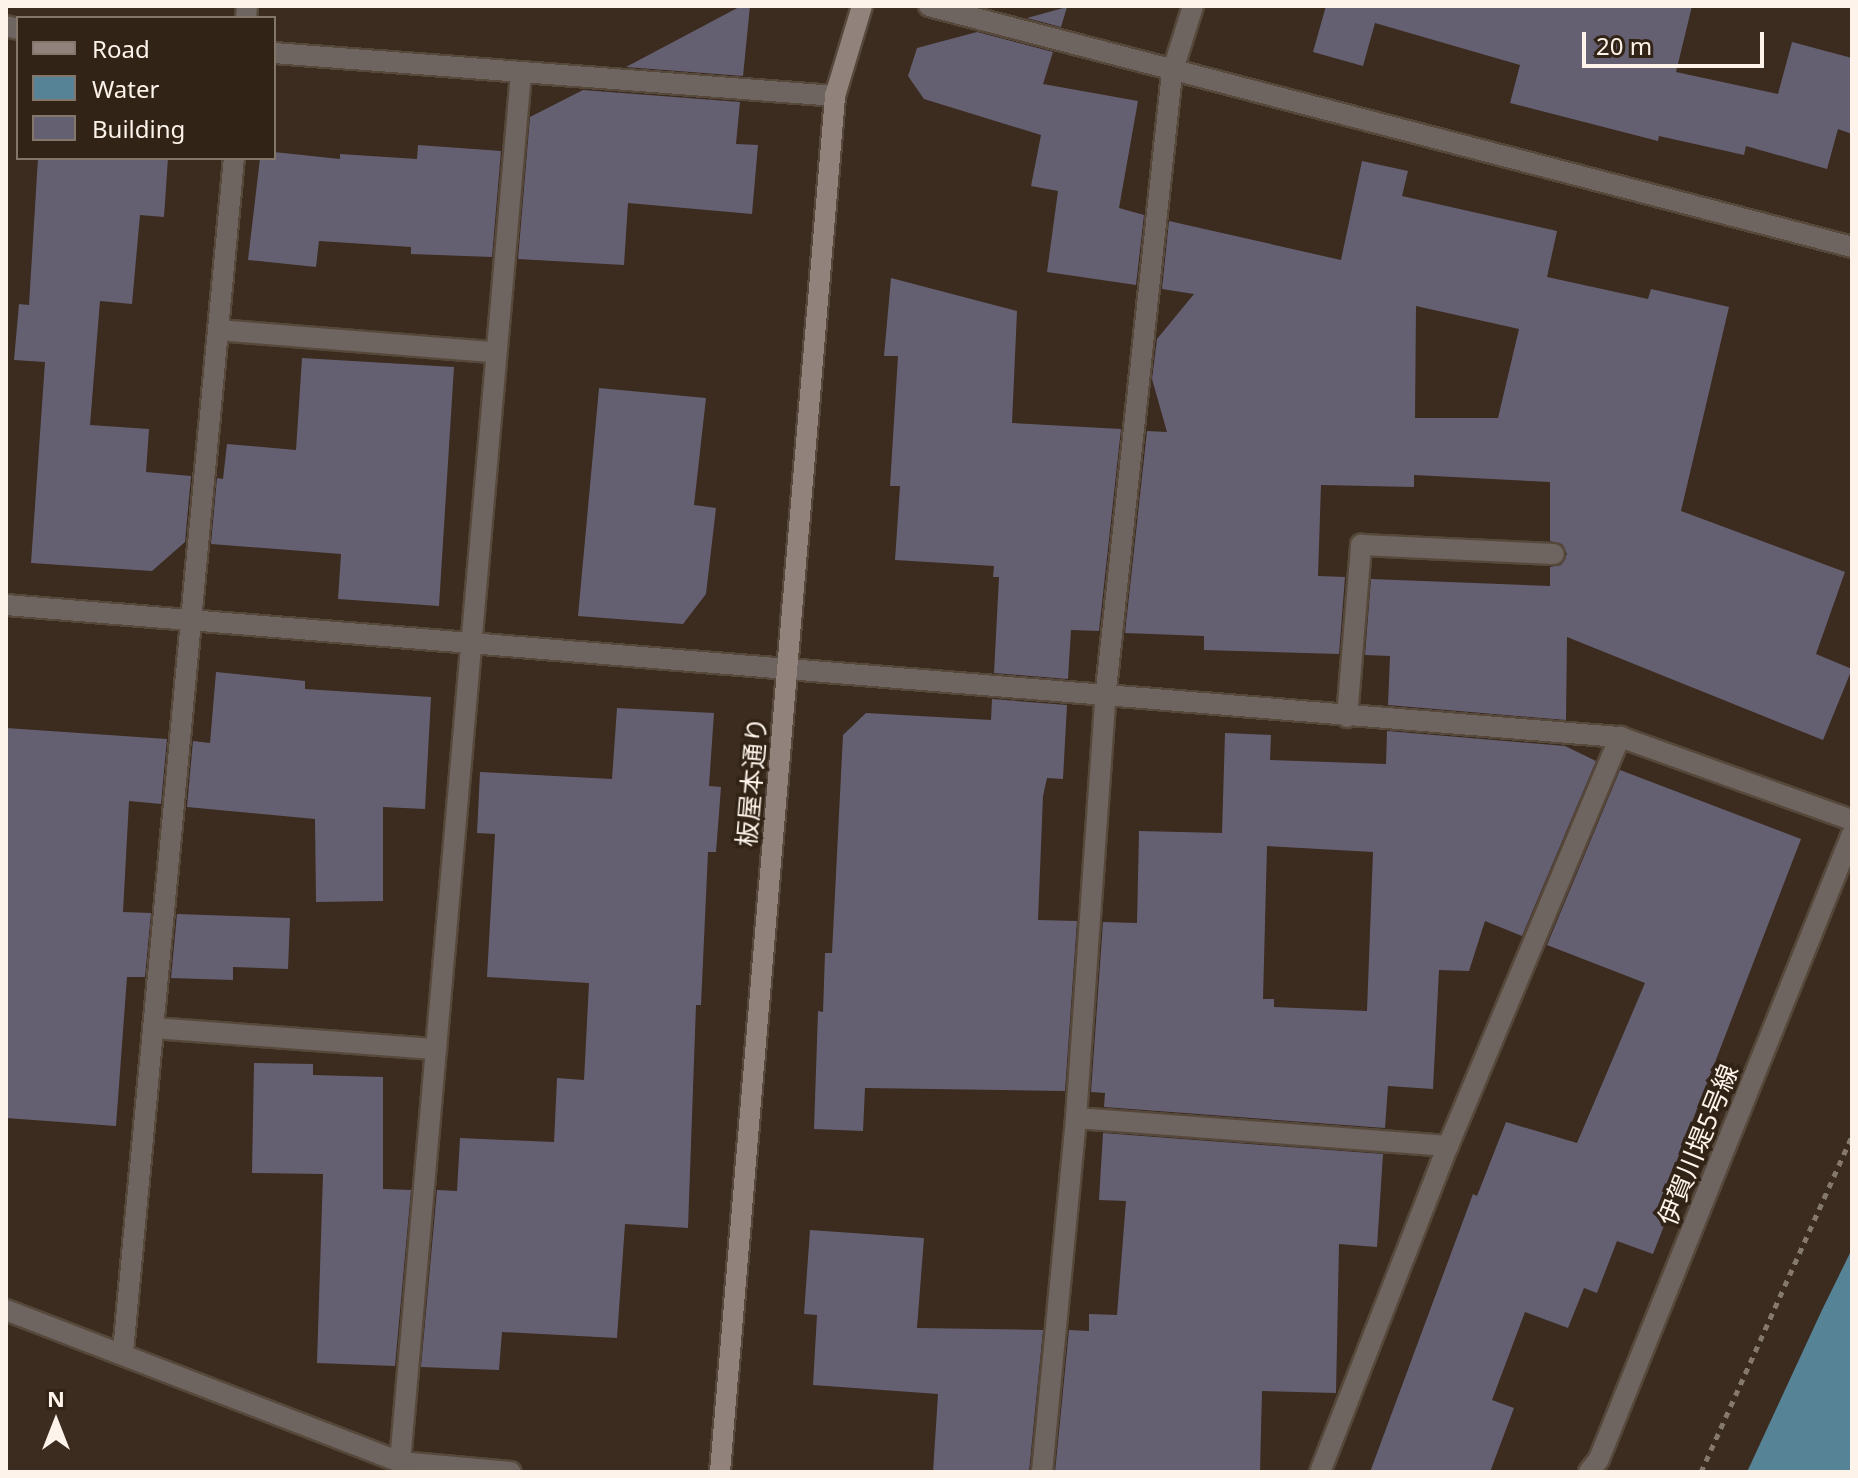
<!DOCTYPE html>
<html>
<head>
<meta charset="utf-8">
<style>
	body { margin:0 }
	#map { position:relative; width:1858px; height:1478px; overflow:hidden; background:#3b2c1f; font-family:"Noto Sans","Noto Sans JP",sans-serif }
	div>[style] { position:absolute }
	.water>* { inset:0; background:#578396 }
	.building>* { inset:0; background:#655f72 }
	.path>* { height:5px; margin-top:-2.5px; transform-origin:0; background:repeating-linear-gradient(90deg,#85786c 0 6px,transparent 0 12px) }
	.roads { filter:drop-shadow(2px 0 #56483b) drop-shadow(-2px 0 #56483b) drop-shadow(0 2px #56483b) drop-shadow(0 -2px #56483b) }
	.lane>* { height:20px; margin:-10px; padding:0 10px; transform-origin:10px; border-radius:10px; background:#6e6560 }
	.street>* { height:20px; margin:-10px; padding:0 10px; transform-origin:10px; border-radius:10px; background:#6e6560 }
	.secondary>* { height:20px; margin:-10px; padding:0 10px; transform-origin:10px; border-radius:10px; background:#91837b }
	span { translate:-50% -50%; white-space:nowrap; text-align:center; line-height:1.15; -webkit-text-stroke:7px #312315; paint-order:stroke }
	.street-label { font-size:26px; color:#fdf3ea }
	.frame { position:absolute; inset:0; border:8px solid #fdf3ea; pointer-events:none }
	.legend { position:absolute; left:16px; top:16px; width:260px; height:144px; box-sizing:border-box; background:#312315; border:2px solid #83766a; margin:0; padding:10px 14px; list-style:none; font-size:24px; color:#fdf3ea }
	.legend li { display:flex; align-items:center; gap:16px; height:40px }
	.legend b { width:40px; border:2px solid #83766a }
	.north { position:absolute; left:16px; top:1382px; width:80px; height:80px; -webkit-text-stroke:6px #312315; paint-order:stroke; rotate:0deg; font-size:22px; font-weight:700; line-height:32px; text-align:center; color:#fdf3ea }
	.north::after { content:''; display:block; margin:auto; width:28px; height:36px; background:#fdf3ea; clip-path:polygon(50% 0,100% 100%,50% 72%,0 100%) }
	.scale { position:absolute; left:1582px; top:32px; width:182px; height:36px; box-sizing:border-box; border:4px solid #fdf3ea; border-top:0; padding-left:10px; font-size:24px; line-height:28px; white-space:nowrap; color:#fdf3ea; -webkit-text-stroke:6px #312315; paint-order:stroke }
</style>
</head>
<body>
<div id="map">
	<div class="water">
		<div style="clip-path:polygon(1852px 1249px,1852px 1472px,1747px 1472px,1822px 1310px)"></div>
	</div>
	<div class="building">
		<div style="clip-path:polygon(741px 6px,750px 6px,743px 76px,626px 67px)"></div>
		<div style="clip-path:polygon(1326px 6px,1692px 6px,1676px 72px,1778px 94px,1792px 42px,1852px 58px,1852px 134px,1838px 129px,1827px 169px,1746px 146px,1744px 155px,1659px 136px,1658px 141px,1510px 103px,1520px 65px,1375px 23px,1363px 66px,1313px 52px)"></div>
		<div style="clip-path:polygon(1067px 7px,1061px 27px,1027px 18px)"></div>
		<div style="clip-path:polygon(977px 32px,1053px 52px,1043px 84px,1138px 101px,1119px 208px,1144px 215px,1136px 285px,1047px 272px,1058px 191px,1031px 186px,1041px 135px,924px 99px,908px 76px,917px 48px)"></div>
		<div style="clip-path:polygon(583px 90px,740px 102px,736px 144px,758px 145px,752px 214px,628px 203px,624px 265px,518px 259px,530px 117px)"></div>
		<div style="clip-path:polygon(418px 145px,501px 151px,492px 257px,411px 254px,411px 247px,319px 241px,316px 267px,248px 260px,260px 158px,274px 158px,274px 152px,340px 159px,340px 154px,417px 159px)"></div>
		<div style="clip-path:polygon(38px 158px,168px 158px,164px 217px,140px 215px,132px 304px,100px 301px,90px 425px,149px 429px,146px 472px,191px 476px,185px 542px,152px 571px,31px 563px,45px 362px,14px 360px,19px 304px,29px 305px)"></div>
		<div style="clip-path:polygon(evenodd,1362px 161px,1408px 171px,1402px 196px,1557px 231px,1547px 277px,1648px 299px,1651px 289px,1729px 307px,1681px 511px,1845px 572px,1816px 654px,1852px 669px,1823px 740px,1567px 637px,1566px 720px,1388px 705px,1390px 656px,1365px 655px,1371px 579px,1550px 586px,1550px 567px,1561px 565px,1567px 554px,1562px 544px,1550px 541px,1550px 482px,1414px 475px,1414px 487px,1321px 485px,1318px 576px,1345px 577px,1339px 654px,1204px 650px,1204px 636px,1125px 633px,1147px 431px,1167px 432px,1152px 379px,1157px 339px,1194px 294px,1162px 289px,1169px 221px,1341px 260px,1362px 161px,1416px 306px,1519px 329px,1498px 418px,1415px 418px,1416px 306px)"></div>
		<div style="clip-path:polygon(891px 278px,1017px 311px,1012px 423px,1121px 429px,1099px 631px,1071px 630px,1068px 679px,994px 673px,999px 577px,993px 577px,994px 566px,895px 560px,900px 486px,890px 486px,898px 356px,884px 356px)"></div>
		<div style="clip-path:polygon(302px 358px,454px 367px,439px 606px,338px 599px,341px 554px,211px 544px,217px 478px,223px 479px,227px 444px,296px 450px)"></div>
		<div style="clip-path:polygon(599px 388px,706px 398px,694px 505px,716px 508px,706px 594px,683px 624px,578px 616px)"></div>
		<div style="clip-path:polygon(216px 672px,305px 681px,305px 689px,431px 697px,425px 809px,383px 807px,383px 901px,316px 902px,315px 819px,187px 807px,193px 741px,210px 743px)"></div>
		<div style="clip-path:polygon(992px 699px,1067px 705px,1063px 779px,1047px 778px,1043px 796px,1038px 920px,1077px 921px,1065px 1091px,865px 1088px,863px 1131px,814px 1129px,818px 1011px,823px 1012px,825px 953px,832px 953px,843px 735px,866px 713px,991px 720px)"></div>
		<div style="clip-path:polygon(617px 708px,714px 713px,709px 786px,721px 787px,716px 852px,708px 852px,701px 1005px,696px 1005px,688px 1228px,625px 1224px,617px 1338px,502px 1332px,499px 1370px,421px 1367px,437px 1190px,457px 1191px,460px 1138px,554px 1142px,557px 1078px,584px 1080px,589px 983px,487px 977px,495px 834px,477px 833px,480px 772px,612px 779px)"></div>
		<div style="clip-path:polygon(6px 728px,167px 739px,161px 804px,129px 801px,123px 912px,151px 913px,145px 977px,127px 977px,116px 1126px,6px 1118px)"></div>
		<div style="clip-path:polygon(evenodd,1387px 731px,1565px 746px,1596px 761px,1522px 936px,1485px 921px,1469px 971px,1439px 970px,1433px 1089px,1388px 1086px,1385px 1128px,1104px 1107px,1105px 1093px,1091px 1092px,1103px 922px,1137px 923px,1139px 831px,1222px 833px,1225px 733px,1271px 735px,1270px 760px,1386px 764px,1387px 731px,1267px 846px,1373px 852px,1367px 1011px,1274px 1007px,1274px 999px,1263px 999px,1267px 846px)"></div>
		<div style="clip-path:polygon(1620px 770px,1801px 839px,1680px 1153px,1685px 1155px,1675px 1180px,1681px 1182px,1653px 1254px,1617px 1241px,1597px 1293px,1584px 1288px,1568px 1328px,1525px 1312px,1492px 1400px,1514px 1408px,1490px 1472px,1370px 1472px,1473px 1194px,1477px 1196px,1506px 1122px,1577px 1143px,1645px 983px,1547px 945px)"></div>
		<div style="clip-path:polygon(177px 914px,290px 918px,288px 969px,233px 967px,233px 980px,171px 978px)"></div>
		<div style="clip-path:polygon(254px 1063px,313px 1064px,313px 1075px,383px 1077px,383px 1189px,411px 1190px,395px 1366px,317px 1363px,323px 1174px,252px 1173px)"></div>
		<div style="clip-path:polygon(1103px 1133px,1383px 1154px,1377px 1247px,1339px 1244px,1336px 1393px,1262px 1391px,1260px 1472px,1055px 1472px,1069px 1330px,1089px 1331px,1089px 1314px,1117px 1315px,1126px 1201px,1099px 1200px)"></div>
		<div style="clip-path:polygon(810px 1230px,924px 1238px,917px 1328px,1043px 1330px,1029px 1472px,933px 1472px,938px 1394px,813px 1385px,817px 1315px,804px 1314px)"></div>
	</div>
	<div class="path">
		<div style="left:1701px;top:1472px;width:368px;rotate:-65.8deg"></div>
	</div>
	<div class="roads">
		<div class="lane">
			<div style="left:246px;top:18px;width:12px;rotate:-85deg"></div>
			<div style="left:218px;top:330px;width:276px;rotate:4.6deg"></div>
			<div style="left:1347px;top:717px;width:173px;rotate:-85.3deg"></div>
			<div style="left:1361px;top:545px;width:193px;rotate:2.7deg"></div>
			<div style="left:154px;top:1028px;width:283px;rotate:4.3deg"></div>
			<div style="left:1076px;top:1118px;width:373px;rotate:4.3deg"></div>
			<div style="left:1320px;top:1472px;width:350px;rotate:-68.6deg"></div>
			<div style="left:1448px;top:1146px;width:444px;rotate:-67.2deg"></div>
		</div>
		<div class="street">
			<div style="left:929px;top:6px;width:954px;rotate:14.63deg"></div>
			<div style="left:6px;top:26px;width:12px;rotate:14deg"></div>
			<div style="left:274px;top:53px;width:563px;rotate:4.38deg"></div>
			<div style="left:6px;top:605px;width:1619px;rotate:4.68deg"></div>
			<div style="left:1620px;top:737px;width:246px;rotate:19.7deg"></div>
			<div style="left:6px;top:1310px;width:422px;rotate:21.1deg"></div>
			<div style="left:400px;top:1462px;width:111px;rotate:5.1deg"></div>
			<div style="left:123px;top:1352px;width:1199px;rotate:-84.69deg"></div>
			<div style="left:400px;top:1462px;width:1395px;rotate:-85.02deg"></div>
			<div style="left:1042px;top:1472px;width:356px;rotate:-84.5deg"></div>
			<div style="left:1076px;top:1118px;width:420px;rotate:-86deg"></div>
			<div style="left:1105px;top:699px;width:630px;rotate:-83.89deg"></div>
			<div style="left:1172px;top:73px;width:70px;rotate:-72.6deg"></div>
			<div style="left:1589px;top:1472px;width:16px;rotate:-52deg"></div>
			<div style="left:1599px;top:1459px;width:674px;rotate:-67.96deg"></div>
		</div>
		<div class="secondary">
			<div style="left:720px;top:1472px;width:1381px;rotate:-85.22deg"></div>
			<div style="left:835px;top:96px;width:94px;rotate:-73.3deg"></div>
		</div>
	</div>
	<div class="street-label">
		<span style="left:752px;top:782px;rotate:-85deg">板屋本通り</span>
		<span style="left:1698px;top:1145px;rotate:-68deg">伊賀川堤5号線</span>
	</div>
	<div class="frame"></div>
	<ul class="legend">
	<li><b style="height:10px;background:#91837b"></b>Road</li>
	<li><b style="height:22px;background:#578396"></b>Water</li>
	<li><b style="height:22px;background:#655f72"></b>Building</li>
	</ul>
	<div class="north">N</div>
	<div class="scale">20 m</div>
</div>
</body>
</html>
